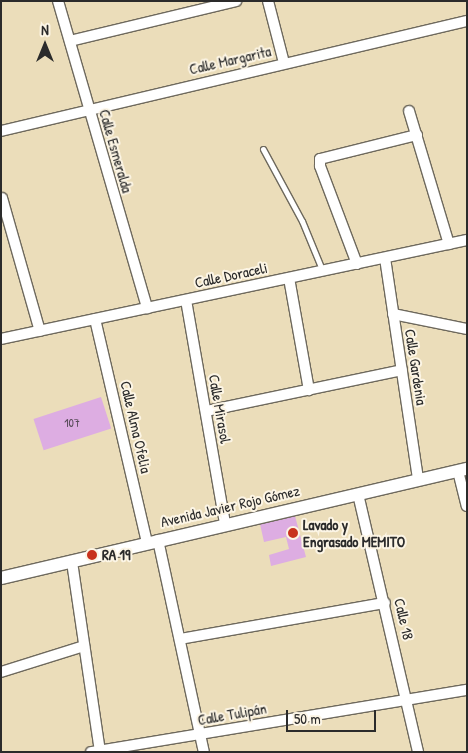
<!DOCTYPE html>
<html>
<head>
<meta charset="utf-8">
<style>
	body { margin:0 }
	#map { position:relative; width:468px; height:753px; overflow:hidden; background:#ebddba; font-family:"Patrick Hand",sans-serif }
	div>[style] { position:absolute }
	.building>* { inset:0; background:#ddade2; transform-origin:0 0 }
	.roads { filter:drop-shadow(1px 0 #6e695d) drop-shadow(-1px 0 #6e695d) drop-shadow(0 1px #6e695d) drop-shadow(0 -1px #6e695d) }
	.service>* { height:5px; margin:-2.5px; padding:0 2.5px; transform-origin:2.5px; border-radius:2.5px; background:#fff }
	.minor>* { height:10px; margin:-5px; padding:0 5px; transform-origin:5px; border-radius:5px; background:#fff }
	.tertiary>* { height:12px; margin:-6px; padding:0 6px; transform-origin:6px; border-radius:6px; background:#fff }
	.dots>* { width:14px; height:14px; translate:-50% -50%; box-sizing:border-box; border:2px solid #fcf5e5; border-radius:50% }
	span { translate:-50% -50%; white-space:nowrap; text-align:center; line-height:1.15; -webkit-text-stroke:4px #fcf5e5; paint-order:stroke }
	.number-label { font-size:12px; color:#584c59 }
	.number-label span { -webkit-text-stroke-width:0 }
	.street-label { font-size:15px; color:#2b2b2b }
	.poi-label { font-size:15px; color:#2b2b2b; font-weight:700 }
	.left { translate:0 -50%; text-align:left }
	.frame { position:absolute; inset:0; border:2px solid #2b2b2b; pointer-events:none }
	.north { position:absolute; left:20px; top:20px; width:50px; height:50px; -webkit-text-stroke:4px #fcf5e5; paint-order:stroke; rotate:0deg; font-size:14px; font-weight:700; line-height:20px; text-align:center; color:#2b2b2b }
	.north::after { content:''; display:block; margin:auto; width:18px; height:22px; background:#2b2b2b; clip-path:polygon(50% 0,100% 100%,50% 72%,0 100%) }
	.scale { position:absolute; left:286px; top:710px; width:90px; height:22px; box-sizing:border-box; border:2px solid #2b2b2b; border-top:0; padding-left:6px; font-size:15px; line-height:18px; white-space:nowrap; color:#2b2b2b; -webkit-text-stroke:4px #fcf5e5; paint-order:stroke }
</style>
</head>
<body>
<div id="map">
	<div class="building">
		<div style="left:101px;top:397px;width:33px;height:71px;rotate:72deg"></div>
		<div style="clip-path:polygon(295px 516px,306px 557px,271px 566px,269px 555px,289px 549px,286px 537px,264px 542px,260px 524px)"></div>
	</div>
	<div class="roads">
		<div class="service">
			<div style="left:263px;top:149px;width:82px;rotate:61.6deg"></div>
			<div style="left:302px;top:221px;width:55px;rotate:67.6deg"></div>
		</div>
		<div class="minor">
			<div style="left:58px;top:1px;width:320px;rotate:73.8deg"></div>
			<div style="left:268px;top:1px;width:64px;rotate:75.5deg"></div>
			<div style="left:70px;top:41px;width:171px;rotate:-13.5deg"></div>
			<div style="left:409px;top:111px;width:139px;rotate:73.3deg"></div>
			<div style="left:1px;top:131px;width:479px;rotate:-13.3deg"></div>
			<div style="left:2px;top:198px;width:138px;rotate:74.1deg"></div>
			<div style="left:385px;top:258px;width:224px;rotate:81.5deg"></div>
			<div style="left:357px;top:264px;width:105px;rotate:-110.7deg"></div>
			<div style="left:320px;top:166px;width:7px;rotate:-90deg"></div>
			<div style="left:320px;top:159px;width:100px;rotate:-13.9deg"></div>
			<div style="left:289px;top:278px;width:114px;rotate:79.9deg"></div>
			<div style="left:186px;top:300px;width:227px;rotate:80.1deg"></div>
			<div style="left:393px;top:314px;width:76px;rotate:11.5deg"></div>
			<div style="left:95px;top:319px;width:230px;rotate:76.9deg"></div>
			<div style="left:1px;top:339px;width:476px;rotate:-12deg"></div>
			<div style="left:206px;top:411px;width:200px;rotate:-11.8deg"></div>
			<div style="left:458px;top:471px;width:36px;rotate:76deg"></div>
			<div style="left:358px;top:494px;width:265px;rotate:76.9deg"></div>
			<div style="left:158px;top:540px;width:217px;rotate:77.8deg"></div>
			<div style="left:72px;top:562px;width:192px;rotate:81.6deg"></div>
			<div style="left:180px;top:639px;width:208px;rotate:-10deg"></div>
			<div style="left:1px;top:672px;width:87px;rotate:-17.4deg"></div>
			<div style="left:91px;top:752px;width:381px;rotate:-9.4deg"></div>
		</div>
		<div class="tertiary">
			<div style="left:1px;top:578px;width:479px;rotate:-13.2deg"></div>
		</div>
	</div>
	<div class="dots">
		<div style="left:293px;top:533px;background:#c8321e"></div>
		<div style="left:92px;top:555px;background:#c8321e"></div>
	</div>
	<div class="number-label">
		<span style="left:72px;top:423px">107</span>
	</div>
	<div class="street-label">
		<span style="left:230px;top:60px;rotate:-13deg">Calle Margarita</span>
		<span style="left:116px;top:151px;rotate:74deg">Calle Esmeralda</span>
		<span style="left:231px;top:275px;rotate:-12deg">Calle Doraceli</span>
		<span style="left:416px;top:367px;rotate:81deg">Calle Gardenia</span>
		<span style="left:220px;top:409px;rotate:80deg">Calle Mirasol</span>
		<span style="left:136px;top:427px;rotate:77deg">Calle Alma Ofelia</span>
		<span style="left:230px;top:506px;rotate:-13deg">Avenida Javier Rojo Gómez</span>
		<span style="left:404px;top:619px;rotate:77deg">Calle 18</span>
		<span style="left:232px;top:714px;rotate:-10deg">Calle Tulipán</span>
	</div>
	<div class="poi-label">
		<span class="left" style="left:303px;top:533px">Lavado y<br>Engrasado MEMITO</span>
		<span class="left" style="left:102px;top:555px">RA 19</span>
	</div>
	<div class="frame"></div>
	<div class="north">N</div>
	<div class="scale">50 m</div>
</div>
</body>
</html>
